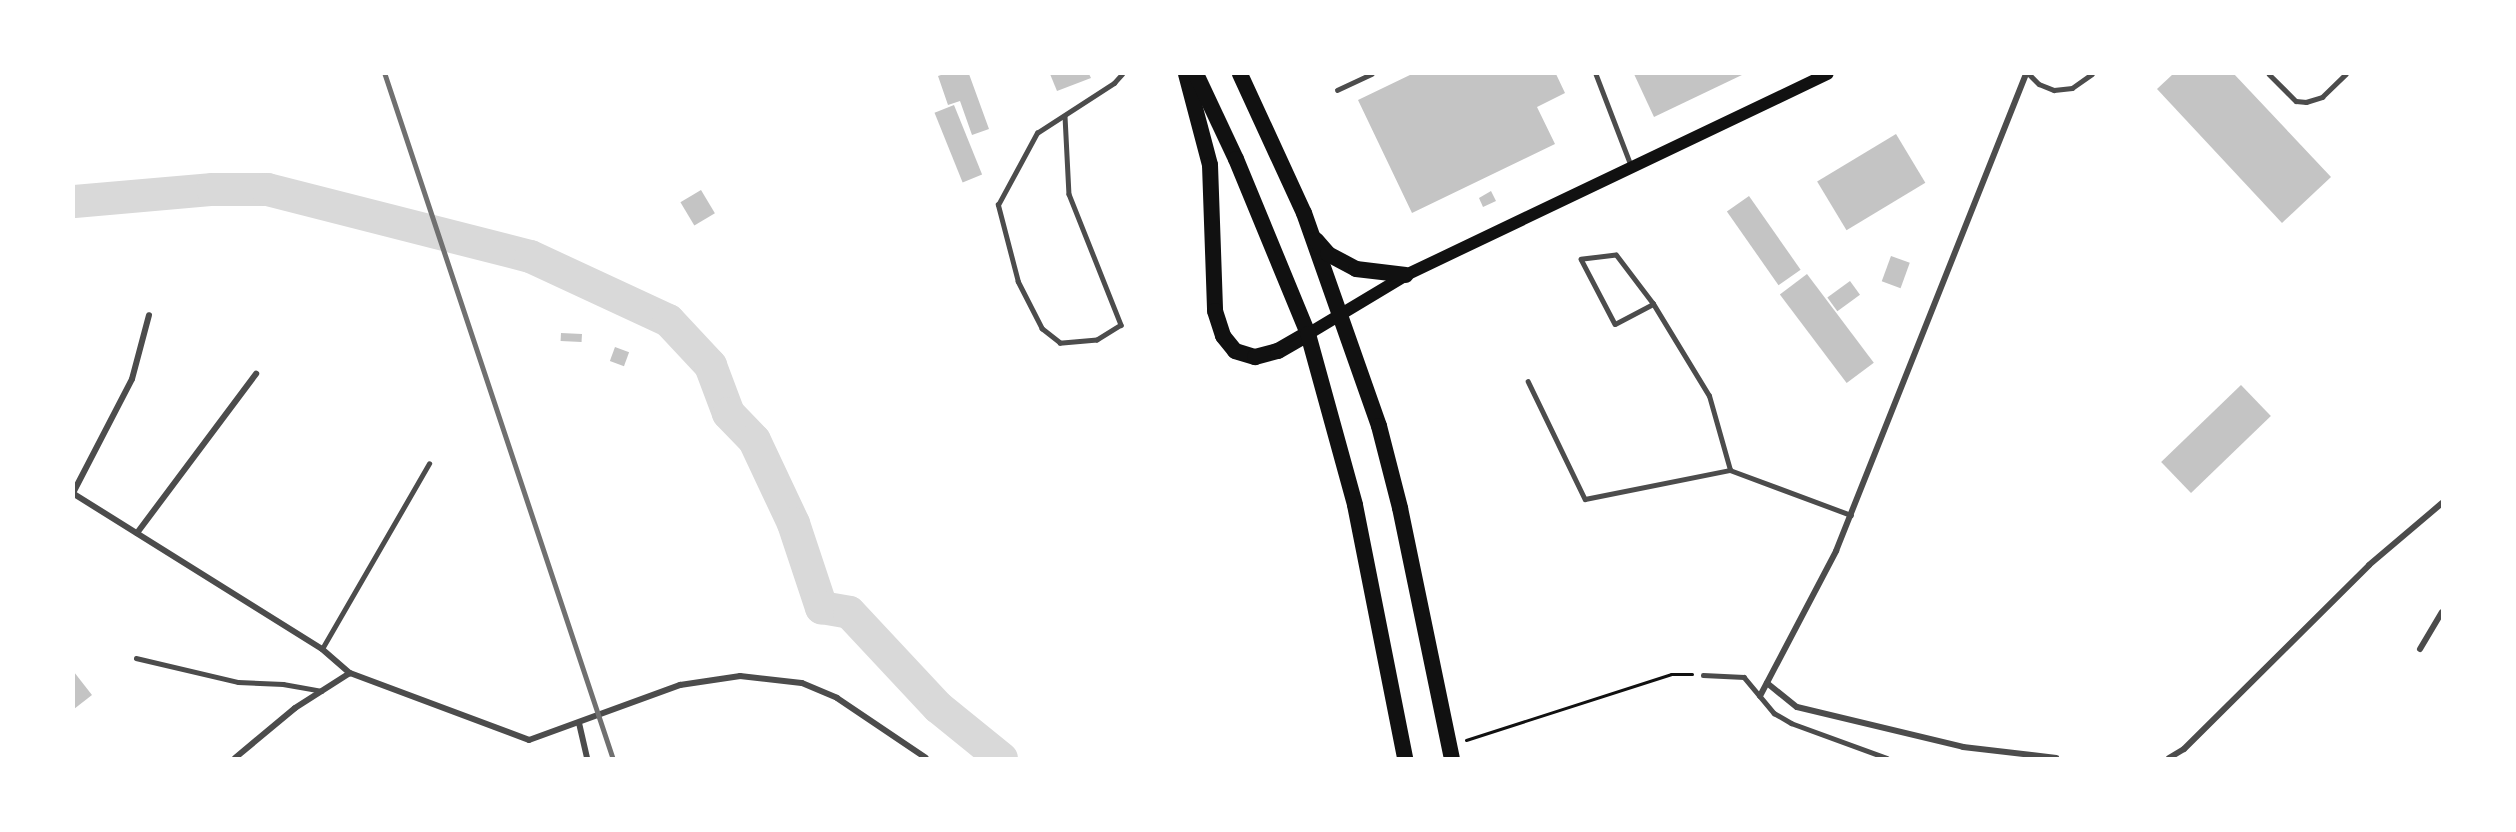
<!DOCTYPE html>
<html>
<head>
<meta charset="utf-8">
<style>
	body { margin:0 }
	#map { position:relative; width:2516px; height:832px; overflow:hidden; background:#fff; font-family:"Noto Sans",sans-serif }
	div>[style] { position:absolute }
	.river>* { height:33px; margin:-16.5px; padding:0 16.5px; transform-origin:16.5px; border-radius:16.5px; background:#d9d9d9 }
	.building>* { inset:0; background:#c4c4c4; transform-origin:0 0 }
	.path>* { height:3px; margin:-1.5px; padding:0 1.5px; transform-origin:1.5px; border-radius:1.5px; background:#111 }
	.service>* { height:4.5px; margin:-2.25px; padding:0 2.25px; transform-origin:2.25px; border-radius:2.25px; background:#4c4c4c }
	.minor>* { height:6px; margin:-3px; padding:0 3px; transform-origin:3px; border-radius:3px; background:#4c4c4c }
	.secondary>* { height:12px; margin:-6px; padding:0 6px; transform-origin:6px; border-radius:6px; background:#111 }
	.trunk>* { height:16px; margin:-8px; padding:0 8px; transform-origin:8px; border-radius:8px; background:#111 }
	.rail>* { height:4.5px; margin:-2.25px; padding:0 2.25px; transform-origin:2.25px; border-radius:2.25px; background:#707070 }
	span { translate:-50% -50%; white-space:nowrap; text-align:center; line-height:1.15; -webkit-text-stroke:5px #fff; paint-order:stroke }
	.frame { position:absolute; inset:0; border:75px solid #fff; pointer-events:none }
</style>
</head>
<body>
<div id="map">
	<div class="river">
		<div style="left:74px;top:201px;width:139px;rotate:-5deg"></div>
		<div style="left:212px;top:189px;width:55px"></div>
		<div style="left:267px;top:189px;width:271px;rotate:14.3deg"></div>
		<div style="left:530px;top:256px;width:152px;rotate:24.9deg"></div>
		<div style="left:668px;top:320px;width:62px;rotate:47deg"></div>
		<div style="left:710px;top:365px;width:51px;rotate:69.4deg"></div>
		<div style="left:728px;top:413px;width:37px;rotate:46deg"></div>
		<div style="left:754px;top:440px;width:92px;rotate:64.8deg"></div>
		<div style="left:793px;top:523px;width:89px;rotate:71.6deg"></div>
		<div style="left:821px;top:607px;width:28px;rotate:10deg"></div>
		<div style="left:849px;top:612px;width:130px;rotate:46.9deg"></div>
		<div style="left:938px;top:707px;width:81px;rotate:39deg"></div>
	</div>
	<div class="building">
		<div style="clip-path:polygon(944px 74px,969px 74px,989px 129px,972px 135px,960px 101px,948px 105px,938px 76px)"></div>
		<div style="clip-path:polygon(1050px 74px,1089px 74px,1091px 78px,1057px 91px)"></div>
		<div style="clip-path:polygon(1412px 74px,1556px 74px,1565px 93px,1537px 107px,1555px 144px,1412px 213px,1358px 100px)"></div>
		<div style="clip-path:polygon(1634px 74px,1744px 74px,1654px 117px)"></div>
		<div style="clip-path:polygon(2173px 74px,2234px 74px,2331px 177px,2282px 223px,2157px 89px)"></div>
		<div style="left:954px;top:105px;width:75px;height:21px;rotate:68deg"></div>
		<div style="left:1896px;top:134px;width:57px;height:92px;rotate:59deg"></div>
		<div style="left:701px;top:190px;width:27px;height:24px;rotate:59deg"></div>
		<div style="clip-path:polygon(1491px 191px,1496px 201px,1483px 207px,1479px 198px)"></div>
		<div style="left:1749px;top:196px;width:90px;height:27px;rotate:55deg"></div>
		<div style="left:1891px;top:256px;width:20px;height:27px;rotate:20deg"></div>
		<div style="left:1807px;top:274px;width:111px;height:34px;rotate:53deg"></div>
		<div style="left:1850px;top:281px;width:17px;height:28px;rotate:54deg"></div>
		<div style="left:561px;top:333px;width:21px;height:8px;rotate:3deg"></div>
		<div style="left:615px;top:347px;width:15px;height:15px;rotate:20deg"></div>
		<div style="left:2241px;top:385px;width:43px;height:111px;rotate:46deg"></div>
		<div style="clip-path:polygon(74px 672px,92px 695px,74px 709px)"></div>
	</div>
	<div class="path">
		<div style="left:1466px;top:740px;width:215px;rotate:-17.8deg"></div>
		<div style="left:1671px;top:674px;width:21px"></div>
	</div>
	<div class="service">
		<div style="left:1596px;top:74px;width:97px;rotate:69deg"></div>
		<div style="left:2029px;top:74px;width:14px;rotate:45deg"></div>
		<div style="left:2039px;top:84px;width:16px;rotate:22deg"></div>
		<div style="left:2054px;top:90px;width:18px;rotate:-6deg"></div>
		<div style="left:2072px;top:88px;width:24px;rotate:-35deg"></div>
		<div style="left:2269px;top:74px;width:38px;rotate:45deg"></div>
		<div style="left:2296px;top:101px;width:10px;rotate:6deg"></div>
		<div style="left:2306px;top:102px;width:17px;rotate:-17deg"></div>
		<div style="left:2322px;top:97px;width:33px;rotate:-44deg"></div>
		<div style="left:1337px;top:90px;width:38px;rotate:-25deg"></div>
		<div style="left:1065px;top:116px;width:78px;rotate:87.1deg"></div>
		<div style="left:1069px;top:194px;width:141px;rotate:68.3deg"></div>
		<div style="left:1121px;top:325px;width:28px;rotate:148deg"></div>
		<div style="left:1097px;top:340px;width:37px;rotate:175deg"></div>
		<div style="left:1060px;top:343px;width:23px;rotate:-142deg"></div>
		<div style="left:1042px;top:329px;width:53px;rotate:-117.1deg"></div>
		<div style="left:1018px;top:282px;width:80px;rotate:-104.6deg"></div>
		<div style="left:998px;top:205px;width:82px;rotate:-61.6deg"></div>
		<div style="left:1037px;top:133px;width:92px;rotate:-33deg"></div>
		<div style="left:1114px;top:83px;width:12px;rotate:-48deg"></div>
		<div style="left:1528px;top:381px;width:131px;rotate:64.2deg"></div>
		<div style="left:1585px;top:499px;width:148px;rotate:-11.3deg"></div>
		<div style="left:1730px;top:470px;width:77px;rotate:-105.8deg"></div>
		<div style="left:1709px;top:396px;width:108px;rotate:-121.3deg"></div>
		<div style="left:1653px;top:304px;width:61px;rotate:-127.1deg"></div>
		<div style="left:1616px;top:255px;width:35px;rotate:173deg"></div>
		<div style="left:1581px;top:259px;width:73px;rotate:62.4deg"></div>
		<div style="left:1615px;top:324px;width:43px;rotate:-27.8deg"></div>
		<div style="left:1730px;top:470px;width:129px;rotate:20.4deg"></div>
		<div style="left:322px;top:649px;width:214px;rotate:-60deg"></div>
		<div style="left:136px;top:658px;width:105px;rotate:13.2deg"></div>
		<div style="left:238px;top:682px;width:45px;rotate:2.5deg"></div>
		<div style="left:283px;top:684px;width:39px;rotate:10deg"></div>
		<div style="left:1703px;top:675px;width:41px;rotate:2.8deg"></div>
		<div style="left:1744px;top:677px;width:47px;rotate:50.2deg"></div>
		<div style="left:1774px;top:713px;width:20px;rotate:30deg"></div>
		<div style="left:1791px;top:723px;width:102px;rotate:20deg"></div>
	</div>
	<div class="minor">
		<div style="left:74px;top:491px;width:126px;rotate:-62.6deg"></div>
		<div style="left:132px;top:379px;width:66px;rotate:-75.1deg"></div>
		<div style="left:74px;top:494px;width:292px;rotate:32deg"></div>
		<div style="left:322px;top:649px;width:37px;rotate:41deg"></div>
		<div style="left:350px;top:673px;width:191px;rotate:20.5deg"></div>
		<div style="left:529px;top:740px;width:161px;rotate:-20deg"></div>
		<div style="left:680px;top:685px;width:61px;rotate:-8.5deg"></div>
		<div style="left:740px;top:676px;width:62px;rotate:6.4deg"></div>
		<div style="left:802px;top:683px;width:38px;rotate:23deg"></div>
		<div style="left:837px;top:698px;width:107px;rotate:34deg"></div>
		<div style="left:137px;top:533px;width:199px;rotate:-53.2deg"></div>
		<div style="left:2420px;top:649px;width:43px;rotate:-59.3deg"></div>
		<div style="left:1767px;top:683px;width:38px;rotate:39deg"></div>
		<div style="left:1797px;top:707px;width:171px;rotate:13.5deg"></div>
		<div style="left:1963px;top:747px;width:94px;rotate:6.7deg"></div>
		<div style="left:1760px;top:696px;width:164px;rotate:-62.3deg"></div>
		<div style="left:1836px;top:551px;width:513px;rotate:-68.28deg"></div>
		<div style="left:579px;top:723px;width:36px;rotate:77deg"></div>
		<div style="left:235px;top:758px;width:78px;rotate:-39.8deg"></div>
		<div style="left:295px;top:708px;width:65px;rotate:-32.5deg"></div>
		<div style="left:2169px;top:758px;width:17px;rotate:-31deg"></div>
		<div style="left:2184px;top:749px;width:261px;rotate:-44.8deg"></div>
		<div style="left:2369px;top:565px;width:96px;rotate:-40.3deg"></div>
	</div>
	<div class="secondary">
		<div style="left:1308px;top:334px;width:114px;rotate:-31deg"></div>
		<div style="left:1406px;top:275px;width:467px;rotate:-25.5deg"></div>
	</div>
	<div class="trunk">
		<div style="left:1186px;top:74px;width:94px;rotate:75.2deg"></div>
		<div style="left:1210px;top:165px;width:146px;rotate:88deg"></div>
		<div style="left:1215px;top:311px;width:26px;rotate:72deg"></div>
		<div style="left:1223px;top:336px;width:19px;rotate:51deg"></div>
		<div style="left:1235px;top:351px;width:21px;rotate:17deg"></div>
		<div style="left:1255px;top:357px;width:24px;rotate:-15deg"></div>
		<div style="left:1278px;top:351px;width:34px;rotate:-30deg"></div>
		<div style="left:1196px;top:74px;width:94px;rotate:64.8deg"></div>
		<div style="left:1236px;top:159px;width:189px;rotate:67.6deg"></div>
		<div style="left:1308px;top:334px;width:177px;rotate:74.6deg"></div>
		<div style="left:1355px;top:505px;width:258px;rotate:78.8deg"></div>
		<div style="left:1240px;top:74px;width:153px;rotate:65.3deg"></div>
		<div style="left:1304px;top:213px;width:226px;rotate:70.6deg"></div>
		<div style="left:1379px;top:426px;width:85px;rotate:75.6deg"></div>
		<div style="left:1400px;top:508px;width:255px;rotate:78.3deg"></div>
		<div style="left:1316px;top:240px;width:18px;rotate:49deg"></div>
		<div style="left:1328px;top:254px;width:32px;rotate:28deg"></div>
		<div style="left:1356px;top:269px;width:50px;rotate:6.8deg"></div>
	</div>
	<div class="rail">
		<div style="left:385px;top:74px;width:721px;rotate:71.57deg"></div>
	</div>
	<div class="frame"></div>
</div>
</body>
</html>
